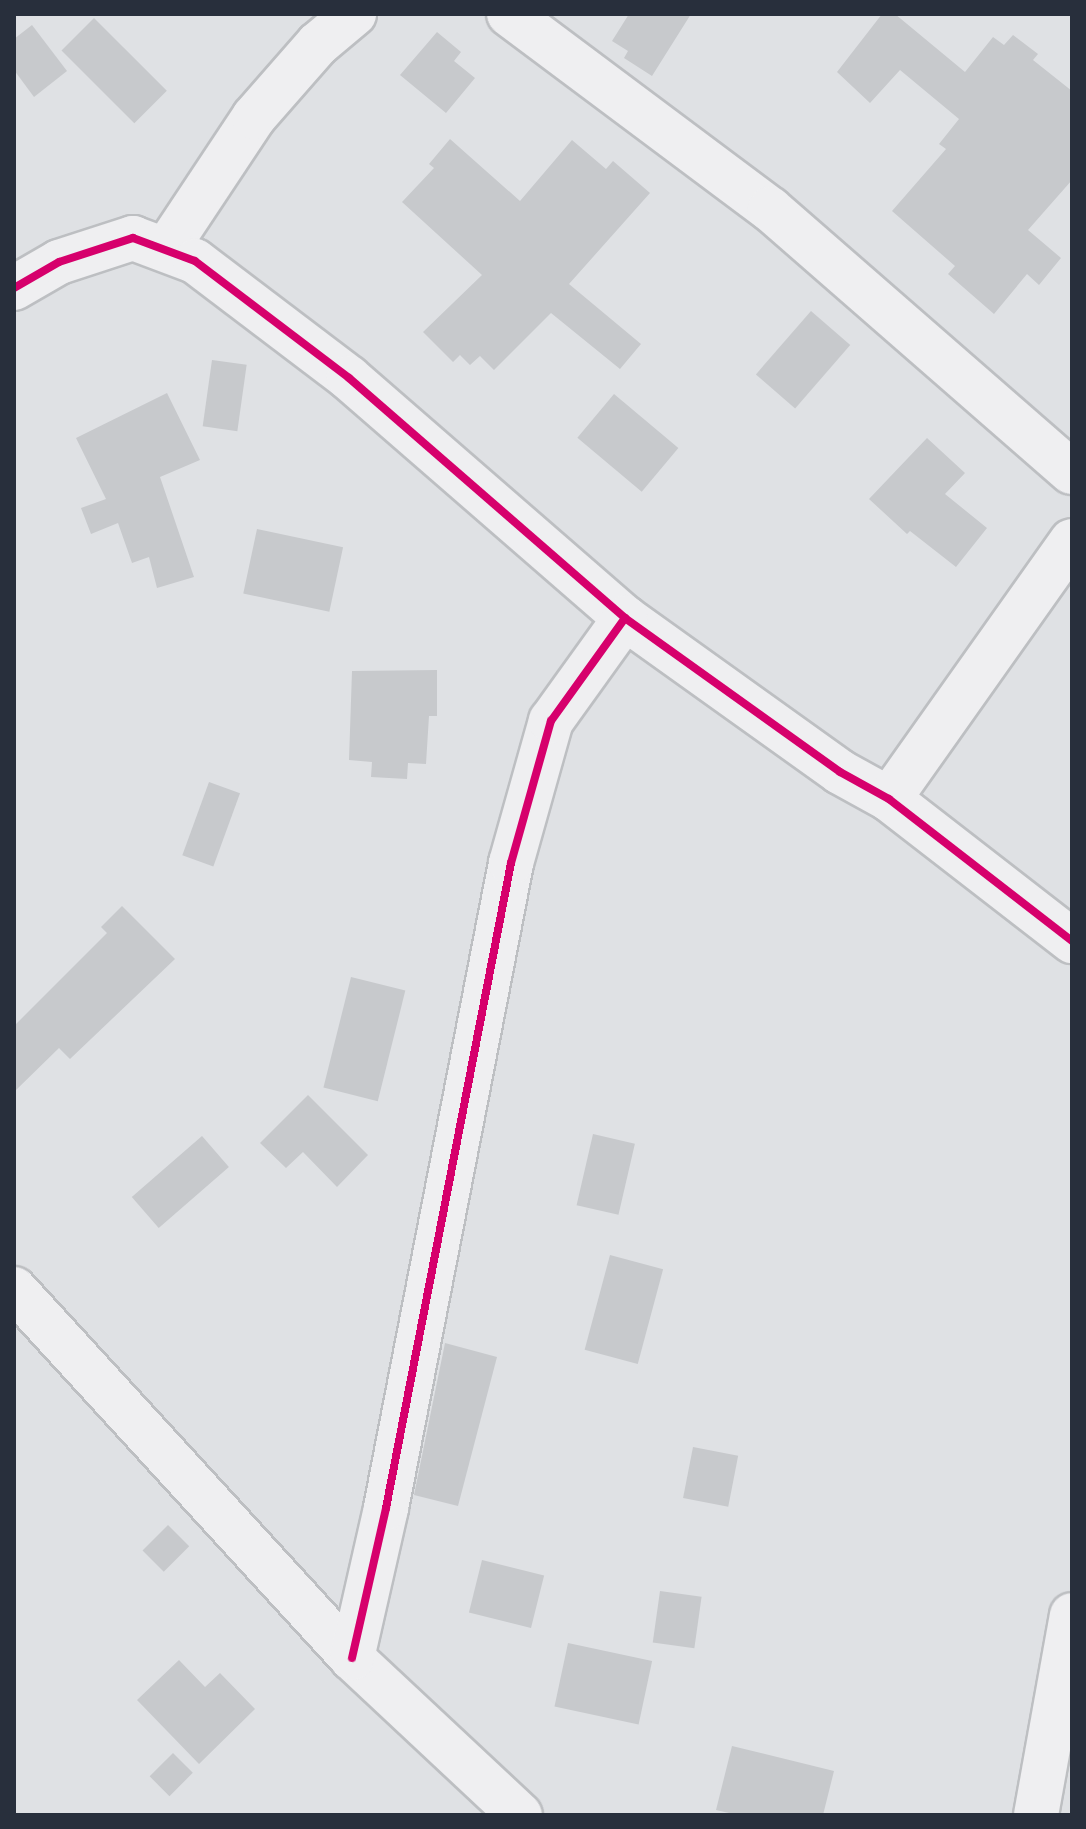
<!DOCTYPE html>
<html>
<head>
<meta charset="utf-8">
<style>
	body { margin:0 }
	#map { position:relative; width:1086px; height:1829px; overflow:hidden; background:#dfe1e4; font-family:"DM Sans",sans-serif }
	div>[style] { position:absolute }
	.building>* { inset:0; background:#c7c9cc; transform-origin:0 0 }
	.roads { filter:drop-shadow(2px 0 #bdbfc2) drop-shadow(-2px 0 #bdbfc2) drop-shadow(0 2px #bdbfc2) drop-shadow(0 -2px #bdbfc2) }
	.minor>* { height:44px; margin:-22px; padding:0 22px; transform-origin:22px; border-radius:22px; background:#efeff1 }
	.cycleway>* { height:8px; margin:-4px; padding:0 4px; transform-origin:4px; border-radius:4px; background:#d6006c }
	span { translate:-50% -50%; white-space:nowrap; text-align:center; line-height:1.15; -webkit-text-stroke:8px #ecf0f4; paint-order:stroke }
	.frame { position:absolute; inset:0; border:16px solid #282f3c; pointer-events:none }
</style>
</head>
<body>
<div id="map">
	<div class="building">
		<div style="clip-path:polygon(629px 14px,691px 14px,652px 76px,624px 58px,628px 51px,612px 41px)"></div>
		<div style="clip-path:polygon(882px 14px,895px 14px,965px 72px,993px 37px,1004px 45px,1013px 35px,1038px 54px,1033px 60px,1072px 91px,1072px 180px,1028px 230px,1061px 258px,1039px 285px,1027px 274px,994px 314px,948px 274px,955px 266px,892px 211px,946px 149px,939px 144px,959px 119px,900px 70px,870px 103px,837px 72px)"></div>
		<div style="left:94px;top:18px;width:103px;height:46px;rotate:45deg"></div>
		<div style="clip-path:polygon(32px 25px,67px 71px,34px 97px,14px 70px,14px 39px)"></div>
		<div style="clip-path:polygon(437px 32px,461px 52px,454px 61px,475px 78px,446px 113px,400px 75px)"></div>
		<div style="clip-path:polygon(450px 139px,520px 201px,572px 140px,606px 169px,613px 161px,650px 193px,569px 284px,641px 344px,620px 369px,551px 313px,494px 370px,480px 356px,470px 365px,460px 355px,453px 362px,423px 332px,482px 275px,402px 202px,434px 168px,429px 164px)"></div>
		<div style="left:811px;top:311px;width:52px;height:84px;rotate:41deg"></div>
		<div style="left:212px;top:360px;width:35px;height:67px;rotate:8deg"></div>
		<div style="clip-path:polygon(167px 393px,200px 460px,160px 477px,194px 577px,157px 588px,149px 557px,132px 563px,118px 523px,91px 534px,81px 508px,106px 499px,76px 438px)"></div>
		<div style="left:614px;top:394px;width:84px;height:57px;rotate:40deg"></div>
		<div style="clip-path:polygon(927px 438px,965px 473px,945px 494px,987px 528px,956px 567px,910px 531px,907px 534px,869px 499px)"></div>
		<div style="left:257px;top:529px;width:88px;height:66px;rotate:12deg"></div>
		<div style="clip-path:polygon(437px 670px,437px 716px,429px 716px,426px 764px,408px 763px,407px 779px,371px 777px,372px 762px,349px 760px,352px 671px)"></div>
		<div style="left:209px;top:782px;width:33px;height:78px;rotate:20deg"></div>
		<div style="clip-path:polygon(122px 906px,175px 959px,70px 1059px,59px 1048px,14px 1092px,14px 1026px,107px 933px,101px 927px)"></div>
		<div style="left:351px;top:977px;width:56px;height:114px;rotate:14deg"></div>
		<div style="clip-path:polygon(308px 1095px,368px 1155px,337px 1187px,303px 1152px,286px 1168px,260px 1143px)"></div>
		<div style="left:593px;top:1134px;width:43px;height:73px;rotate:13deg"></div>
		<div style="left:202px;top:1136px;width:41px;height:93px;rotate:49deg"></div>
		<div style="left:610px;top:1255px;width:55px;height:98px;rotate:15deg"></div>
		<div style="clip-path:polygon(445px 1343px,497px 1357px,458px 1506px,414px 1495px)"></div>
		<div style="left:693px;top:1447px;width:46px;height:52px;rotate:11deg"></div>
		<div style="left:168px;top:1525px;width:30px;height:36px;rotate:45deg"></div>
		<div style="left:482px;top:1560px;width:64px;height:54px;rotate:14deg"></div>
		<div style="left:660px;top:1591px;width:42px;height:52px;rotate:8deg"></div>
		<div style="left:568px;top:1643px;width:86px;height:65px;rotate:12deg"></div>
		<div style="clip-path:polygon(179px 1660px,205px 1687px,220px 1673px,255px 1709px,199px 1764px,137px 1700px)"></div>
		<div style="clip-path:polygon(732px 1746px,834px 1771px,823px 1815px,738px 1815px,716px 1810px)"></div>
		<div style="left:173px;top:1753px;width:28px;height:33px;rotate:45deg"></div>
	</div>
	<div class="roads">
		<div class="minor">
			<div style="left:509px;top:14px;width:326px;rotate:36.8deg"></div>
			<div style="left:770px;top:209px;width:400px;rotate:41.1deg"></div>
			<div style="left:167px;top:248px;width:157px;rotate:-56.4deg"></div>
			<div style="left:254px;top:117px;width:97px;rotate:-48.8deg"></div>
			<div style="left:318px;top:44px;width:47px;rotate:-39.8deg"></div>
			<div style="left:14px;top:288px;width:52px;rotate:-30deg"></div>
			<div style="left:59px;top:262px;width:78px;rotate:-18deg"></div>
			<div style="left:133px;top:238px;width:66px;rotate:20.4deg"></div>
			<div style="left:195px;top:261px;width:193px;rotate:37.2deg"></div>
			<div style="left:349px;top:378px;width:366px;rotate:41deg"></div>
			<div style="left:625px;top:618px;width:264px;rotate:35.6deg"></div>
			<div style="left:840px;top:772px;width:56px;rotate:28.9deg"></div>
			<div style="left:889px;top:799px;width:232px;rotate:37.8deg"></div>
			<div style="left:889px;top:799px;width:316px;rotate:-54.7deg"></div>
			<div style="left:14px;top:1289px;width:500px;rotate:47.51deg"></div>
			<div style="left:352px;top:1658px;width:230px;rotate:43.1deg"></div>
			<div style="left:352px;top:1658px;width:154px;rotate:-77.2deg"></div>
			<div style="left:386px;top:1508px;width:657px;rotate:-79.03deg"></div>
			<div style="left:511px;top:863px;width:148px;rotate:-74.3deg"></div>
			<div style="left:551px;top:721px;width:127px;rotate:-54.3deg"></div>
			<div style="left:1036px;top:1815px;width:203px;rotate:-79.8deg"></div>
		</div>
	</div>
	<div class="cycleway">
		<div style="left:14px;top:288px;width:52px;rotate:-30deg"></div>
		<div style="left:59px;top:262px;width:78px;rotate:-18deg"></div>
		<div style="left:133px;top:238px;width:66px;rotate:20.4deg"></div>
		<div style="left:195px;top:261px;width:193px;rotate:37.2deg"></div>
		<div style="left:349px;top:378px;width:366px;rotate:41deg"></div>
		<div style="left:625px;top:618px;width:264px;rotate:35.6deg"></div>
		<div style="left:840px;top:772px;width:56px;rotate:28.9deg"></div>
		<div style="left:889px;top:799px;width:232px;rotate:37.8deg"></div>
		<div style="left:352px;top:1658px;width:154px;rotate:-77.2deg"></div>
		<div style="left:386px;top:1508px;width:657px;rotate:-79.03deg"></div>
		<div style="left:511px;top:863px;width:148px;rotate:-74.3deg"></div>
		<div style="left:551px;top:721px;width:127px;rotate:-54.3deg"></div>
	</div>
	<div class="frame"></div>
</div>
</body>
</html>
